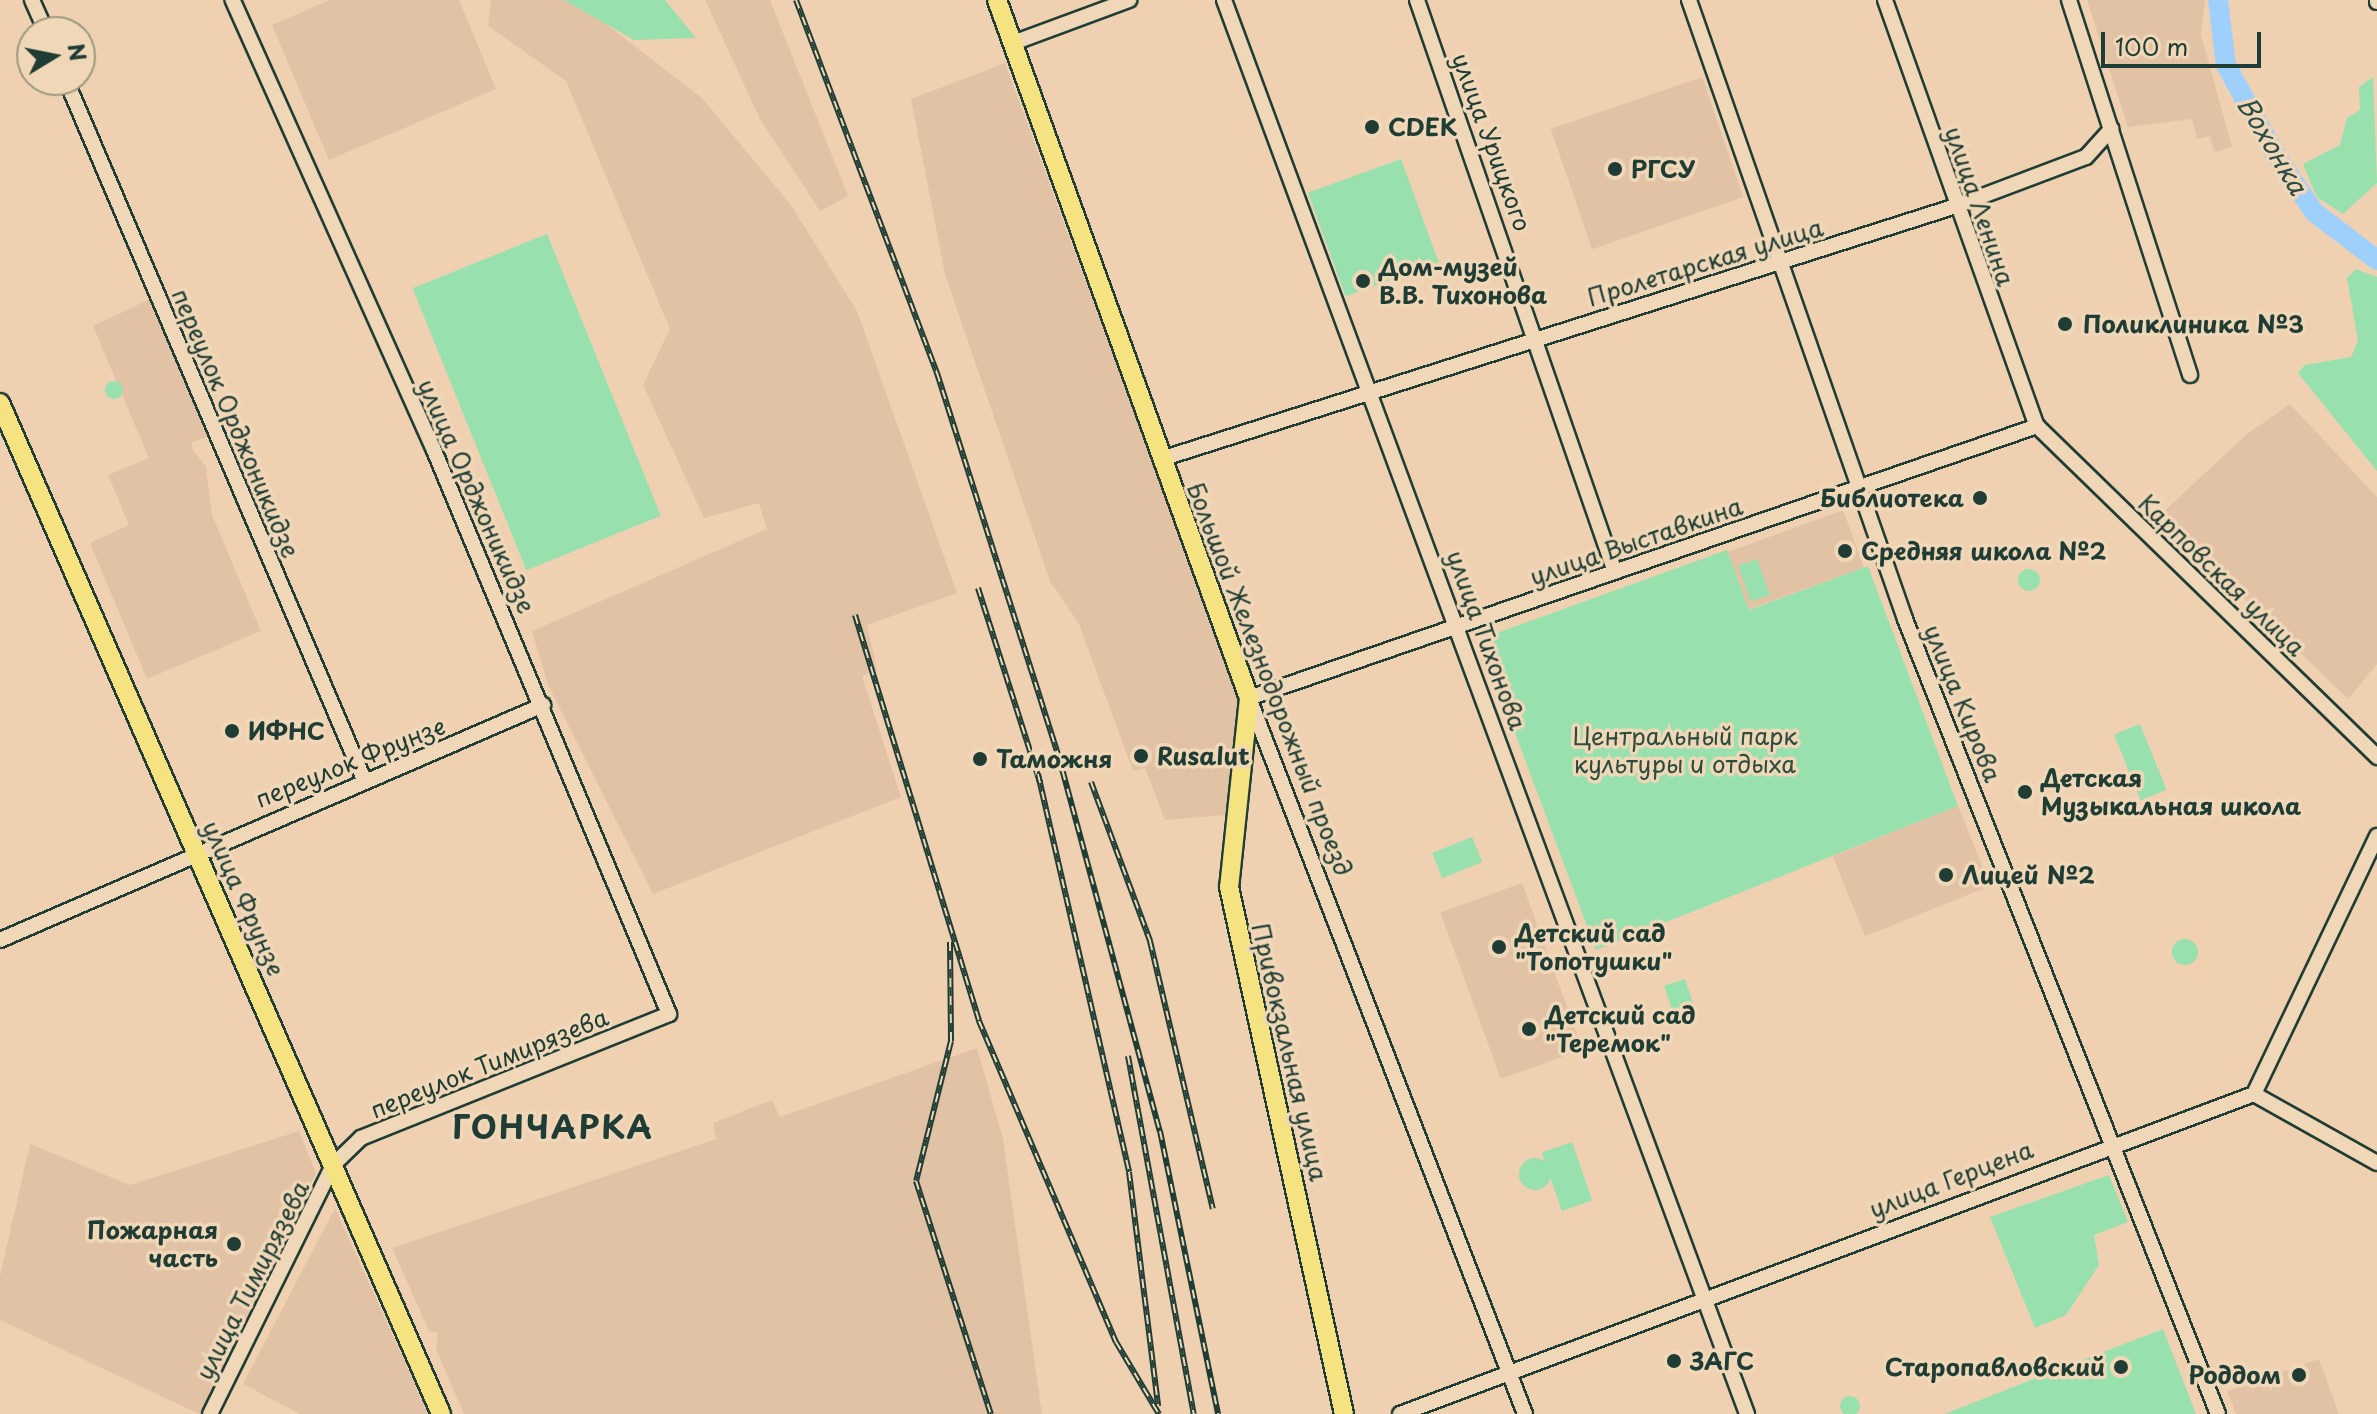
<!DOCTYPE html>
<html>
<head>
<meta charset="utf-8">
<style>
	body { margin:0 }
	#map { position:relative; width:2377px; height:1414px; overflow:hidden; background:#efd1b1; font-family:"Playpen Sans",sans-serif }
	div>[style] { position:absolute }
	.built>* { inset:0; background:#e2c2a4; transform-origin:0 0 }
	.green>* { inset:0; background:#98e0ae; transform-origin:0 0 }
	.round { border-radius:50% }
	.river>* { height:20px; margin:-10px; padding:0 10px; transform-origin:10px; border-radius:10px; background:#9fd0fc }
	.roads { filter:drop-shadow(2px 0 #1f3d34) drop-shadow(-2px 0 #1f3d34) drop-shadow(0 2px #1f3d34) drop-shadow(0 -2px #1f3d34) }
	.minor>* { height:14px; margin:-7px; padding:0 7px; transform-origin:7px; border-radius:7px; background:#f0d7b7 }
	.major>* { height:18px; margin:-9px; padding:0 9px; transform-origin:9px; border-radius:9px; background:#f5e382 }
	.rail>* { height:6px; margin-top:-3px; transform-origin:0; background:repeating-linear-gradient(90deg,#f0d7b7 0 9px,#1f3d34 0 18px); box-sizing:border-box; border-block:2px solid #1f3d34 }
	.dots>* { width:22px; height:22px; translate:-50% -50%; box-sizing:border-box; border:4px solid #f0d7b7; border-radius:50% }
	span { translate:-50% -50%; white-space:nowrap; text-align:center; line-height:1.15; -webkit-text-stroke:7px #f0d7b7; paint-order:stroke }
	.poi-label { font-size:24px; color:#1f3d34; font-weight:700 }
	.left { translate:0 -50%; text-align:left }
	.right { translate:-100% -50%; text-align:right }
	.street-label { font-size:24px; color:#1f3d34 }
	.park-label { font-size:24px; color:#2b4d40 }
	.water-label { font-size:26px; color:#2c4c48; font-style:italic }
	.district-label { font-size:32px; color:#1f3d34; font-weight:700; letter-spacing:2px }
	.north { position:absolute; left:16px; top:16px; width:80px; height:80px; box-sizing:border-box; background:#f0d7b7; border:2px solid #9c9983; border-radius:50%; rotate:80deg; font-size:22px; font-weight:700; line-height:32px; text-align:center; color:#1f3d34 }
	.north::after { content:''; display:block; margin:auto; width:28px; height:36px; background:#1f3d34; clip-path:polygon(50% 0,100% 100%,50% 72%,0 100%) }
	.scale { position:absolute; left:2101px; top:32px; width:160px; height:36px; box-sizing:border-box; border:4px solid #1f3d34; border-top:0; padding-left:10px; font-size:24px; line-height:28px; white-space:nowrap; color:#1f3d34; -webkit-text-stroke:6px #f0d7b7; paint-order:stroke }
</style>
</head>
<body>
<div id="map">
	<div class="built">
		<div style="clip-path:polygon(330px 0,459px 0,496px 89px,329px 160px,272px 25px)"></div>
		<div style="clip-path:polygon(491px 0,575px 0,702px 98px,791px 205px,857px 311px,957px 593px,867px 625px,877px 670px,862px 676px,901px 797px,653px 894px,548px 685px,532px 631px,767px 529px,759px 503px,704px 518px,643px 385px,670px 329px,566px 81px,488px 26px)"></div>
		<div style="clip-path:polygon(705px 0,770px 0,848px 196px,820px 211px,760px 119px)"></div>
		<div style="clip-path:polygon(2087px 0,2205px 0,2201px 35px,2232px 147px,2214px 152px,2210px 136px,2197px 139px,2192px 119px,2128px 127px)"></div>
		<div style="clip-path:polygon(1005px 63px,1243px 707px,1225px 815px,1165px 820px,1145px 768px,1133px 771px,1079px 624px,1050px 581px,945px 274px,911px 99px)"></div>
		<div style="left:1702px;top:77px;width:127px;height:160px;rotate:71deg"></div>
		<div style="clip-path:polygon(152px 298px,211px 435px,191px 443px,193px 450px,206px 467px,212px 515px,261px 631px,147px 679px,90px 543px,129px 525px,108px 475px,149px 458px,93px 326px)"></div>
		<div style="clip-path:polygon(2290px 404px,2377px 497px,2377px 664px,2348px 699px,2159px 516px,2247px 434px)"></div>
		<div style="left:1843px;top:510px;width:61px;height:123px;rotate:70deg"></div>
		<div style="left:1958px;top:806px;width:86px;height:135px;rotate:68deg"></div>
		<div style="left:1522px;top:883px;width:177px;height:87px;rotate:70deg"></div>
		<div style="clip-path:polygon(977px 1048px,1003px 1139px,1042px 1414px,464px 1414px,436px 1349px,438px 1333px,429px 1331px,392px 1248px,716px 1139px,713px 1123px,772px 1100px,780px 1117px)"></div>
		<div style="clip-path:polygon(299px 1131px,316px 1173px,199px 1414px,0 1320px,0 1276px,30px 1144px,130px 1185px)"></div>
		<div style="clip-path:polygon(335px 1208px,428px 1413px,428px 1414px,300px 1414px,243px 1384px)"></div>
		<div style="clip-path:polygon(2319px 1359px,2339px 1414px,2236px 1414px,2227px 1391px)"></div>
	</div>
	<div class="green">
		<div style="clip-path:polygon(564px 0,665px 0,696px 38px,634px 40px)"></div>
		<div style="clip-path:polygon(2373px 77px,2377px 183px,2343px 214px,2317px 197px,2303px 164px,2340px 145px,2347px 118px,2360px 110px,2359px 87px)"></div>
		<div style="left:1401px;top:159px;width:110px;height:99px;rotate:70deg"></div>
		<div style="left:547px;top:234px;width:304px;height:145px;rotate:68deg"></div>
		<div style="clip-path:polygon(2356px 269px,2377px 277px,2377px 471px,2298px 373px,2305px 365px,2351px 357px,2358px 341px,2347px 278px)"></div>
		<div class="round" style="left:105px;top:381px;width:18px;height:18px"></div>
		<div style="clip-path:polygon(1727px 550px,1749px 610px,1868px 566px,1958px 806px,1596px 950px,1480px 639px)"></div>
		<div style="left:1757px;top:559px;width:38px;height:20px;rotate:70deg"></div>
		<div class="round" style="left:2018px;top:569px;width:22px;height:22px"></div>
		<div style="left:2140px;top:724px;width:71px;height:28px;rotate:68deg"></div>
		<div style="left:1472px;top:837px;width:27px;height:43px;rotate:68deg"></div>
		<div class="round" style="left:2172px;top:939px;width:26px;height:26px"></div>
		<div style="left:1685px;top:979px;width:40px;height:22px;rotate:72deg"></div>
		<div style="left:1572px;top:1142px;width:62px;height:32px;rotate:71deg"></div>
		<div class="round" style="left:1519px;top:1158px;width:32px;height:32px"></div>
		<div style="clip-path:polygon(2109px 1175px,2128px 1222px,2094px 1235px,2099px 1265px,2066px 1315px,2035px 1328px,1990px 1217px)"></div>
		<div style="clip-path:polygon(2163px 1329px,2196px 1414px,1945px 1414px,2046px 1374px)"></div>
		<div class="round" style="left:1840px;top:1396px;width:20px;height:20px"></div>
	</div>
	<div class="river">
		<div style="left:2218px;top:0;width:65px;rotate:83deg"></div>
		<div style="left:2226px;top:65px;width:104px;rotate:61.2deg"></div>
		<div style="left:2276px;top:156px;width:68px;rotate:55.8deg"></div>
		<div style="left:2314px;top:212px;width:79px;rotate:37.3deg"></div>
	</div>
	<div class="roads">
		<div class="minor">
			<div style="left:32px;top:0;width:35px;rotate:66deg"></div>
			<div style="left:1224px;top:0;width:1508px;rotate:69.7deg"></div>
			<div style="left:1417px;top:0;width:605px;rotate:70.91deg"></div>
			<div style="left:1689px;top:0;width:656px;rotate:70.76deg"></div>
			<div style="left:1905px;top:619px;width:854px;rotate:68.51deg"></div>
			<div style="left:1885px;top:0;width:452px;rotate:70.4deg"></div>
			<div style="left:2037px;top:426px;width:475px;rotate:44.2deg"></div>
			<div style="left:2069px;top:0;width:394px;rotate:72.1deg"></div>
			<div style="left:2377px;top:0;width:2px;rotate:90deg"></div>
			<div style="left:1013px;top:43px;width:124px;rotate:-20.3deg"></div>
			<div style="left:66px;top:80px;width:763px;rotate:66.93deg"></div>
			<div style="left:1161px;top:459px;width:834px;rotate:-17.65deg"></div>
			<div style="left:1956px;top:206px;width:139px;rotate:-20.7deg"></div>
			<div style="left:2086px;top:157px;width:38px;rotate:-48deg"></div>
			<div style="left:0;top:940px;width:592px;rotate:-23.4deg"></div>
			<div style="left:2254px;top:1094px;width:141px;rotate:29.3deg"></div>
			<div style="left:210px;top:1414px;width:278px;rotate:-63.7deg"></div>
			<div style="left:333px;top:1165px;width:39px;rotate:-44deg"></div>
			<div style="left:361px;top:1138px;width:332px;rotate:-21.9deg"></div>
			<div style="left:669px;top:1014px;width:613px;rotate:-112.63deg"></div>
			<div style="left:433px;top:448px;width:491px;rotate:-114.1deg"></div>
			<div style="left:1400px;top:1414px;width:912px;rotate:-20.54deg"></div>
			<div style="left:2254px;top:1094px;width:286px;rotate:-64.5deg"></div>
			<div style="left:1525px;top:1414px;width:767px;rotate:-111.08deg"></div>
			<div style="left:1249px;top:698px;width:834px;rotate:-19.04deg"></div>
		</div>
		<div class="major">
			<div style="left:997px;top:0;width:742px;rotate:70.15deg"></div>
			<div style="left:1249px;top:698px;width:190px;rotate:96deg"></div>
			<div style="left:1229px;top:887px;width:539px;rotate:77.69deg"></div>
			<div style="left:0;top:403px;width:1103px;rotate:66.43deg"></div>
		</div>
	</div>
	<div class="rail">
		<div style="left:796px;top:0;width:399px;rotate:69.3deg"></div>
		<div style="left:937px;top:373px;width:400px;rotate:72.4deg"></div>
		<div style="left:1058px;top:754px;width:391px;rotate:74.9deg"></div>
		<div style="left:1160px;top:1131px;width:289px;rotate:78.4deg"></div>
		<div style="left:978px;top:588px;width:204px;rotate:72.3deg"></div>
		<div style="left:855px;top:615px;width:425px;rotate:73deg"></div>
		<div style="left:979px;top:1021px;width:349px;rotate:66.9deg"></div>
		<div style="left:1116px;top:1342px;width:84px;rotate:59.2deg"></div>
		<div style="left:1038px;top:774px;width:408px;rotate:77.1deg"></div>
		<div style="left:1129px;top:1172px;width:236px;rotate:82.9deg"></div>
		<div style="left:1091px;top:782px;width:170px;rotate:69.6deg"></div>
		<div style="left:1150px;top:941px;width:275px;rotate:76.8deg"></div>
		<div style="left:950px;top:942px;width:99px;rotate:89.4deg"></div>
		<div style="left:951px;top:1041px;width:144px;rotate:104deg"></div>
		<div style="left:916px;top:1181px;width:245px;rotate:72.2deg"></div>
		<div style="left:1128px;top:1056px;width:364px;rotate:79.6deg"></div>
	</div>
	<div class="dots">
		<div style="left:1372px;top:127px;background:#1f3d34"></div>
		<div style="left:1615px;top:169px;background:#1f3d34"></div>
		<div style="left:1363px;top:281px;background:#1f3d34"></div>
		<div style="left:2065px;top:324px;background:#1f3d34"></div>
		<div style="left:1980px;top:498px;background:#1f3d34"></div>
		<div style="left:1845px;top:551px;background:#1f3d34"></div>
		<div style="left:232px;top:731px;background:#1f3d34"></div>
		<div style="left:1141px;top:756px;background:#1f3d34"></div>
		<div style="left:980px;top:759px;background:#1f3d34"></div>
		<div style="left:2025px;top:792px;background:#1f3d34"></div>
		<div style="left:1946px;top:875px;background:#1f3d34"></div>
		<div style="left:1499px;top:947px;background:#1f3d34"></div>
		<div style="left:1529px;top:1029px;background:#1f3d34"></div>
		<div style="left:234px;top:1244px;background:#1f3d34"></div>
		<div style="left:1674px;top:1361px;background:#1f3d34"></div>
		<div style="left:2121px;top:1367px;background:#1f3d34"></div>
		<div style="left:2299px;top:1375px;background:#1f3d34"></div>
	</div>
	<div class="poi-label">
		<span class="left" style="left:1388px;top:127px">CDEK</span>
		<span class="left" style="left:1631px;top:169px">РГСУ</span>
		<span class="left" style="left:1379px;top:281px">Дом-музей<br>В.В. Тихонова</span>
		<span class="left" style="left:2083px;top:324px">Поликлиника №3</span>
		<span class="right" style="left:1964px;top:498px">Библиотека</span>
		<span class="left" style="left:1861px;top:551px">Средняя школа №2</span>
		<span class="left" style="left:248px;top:731px">ИФНС</span>
		<span class="left" style="left:1157px;top:756px">Rusalut</span>
		<span class="left" style="left:996px;top:759px">Таможня</span>
		<span class="left" style="left:2041px;top:792px">Детская<br>Музыкальная школа</span>
		<span class="left" style="left:1962px;top:875px">Лицей №2</span>
		<span class="left" style="left:1515px;top:947px">Детский сад<br>"Топотушки"</span>
		<span class="left" style="left:1545px;top:1029px">Детский сад<br>"Теремок"</span>
		<span class="right" style="left:218px;top:1244px">Пожарная<br>часть</span>
		<span class="left" style="left:1690px;top:1361px">ЗАГС</span>
		<span class="right" style="left:2105px;top:1367px">Старопавловский</span>
		<span class="right" style="left:2281px;top:1375px">Роддом</span>
	</div>
	<div class="street-label">
		<span style="left:1492px;top:142px;rotate:70deg">улица Урицкого</span>
		<span style="left:1980px;top:206px;rotate:71deg">улица Ленина</span>
		<span style="left:1705px;top:262px;rotate:-17deg">Пролетарская улица</span>
		<span style="left:236px;top:423px;rotate:67deg">переулок Орджоникидзе</span>
		<span style="left:477px;top:496px;rotate:66deg">улица Орджоникидзе</span>
		<span style="left:1636px;top:541px;rotate:-19deg">улица Выставкина</span>
		<span style="left:2222px;top:575px;rotate:44deg">Карповская улица</span>
		<span style="left:1487px;top:640px;rotate:70deg">улица Тихонова</span>
		<span style="left:1270px;top:679px;rotate:69deg">Большой Железнодорожный проезд</span>
		<span style="left:1963px;top:703px;rotate:68deg">улица Кирова</span>
		<span style="left:350px;top:762px;rotate:-22deg">переулок Фрунзе</span>
		<span style="left:244px;top:898px;rotate:66deg">улица Фрунзе</span>
		<span style="left:1290px;top:1052px;rotate:77deg">Привокзальная улица</span>
		<span style="left:489px;top:1063px;rotate:-22deg">переулок Тимирязева</span>
		<span style="left:1951px;top:1179px;rotate:-21deg">улица Герцена</span>
		<span style="left:252px;top:1280px;rotate:-63deg">улица Тимирязева</span>
	</div>
	<div class="park-label">
		<span style="left:1685px;top:750px">Центральный парк<br>культуры и отдыха</span>
	</div>
	<div class="water-label">
		<span style="left:2273px;top:145px;rotate:59deg">Вохонка</span>
	</div>
	<div class="district-label">
		<span style="left:553px;top:1126px">ГОНЧАРКА</span>
	</div>
	<div class="north">N</div>
	<div class="scale">100 m</div>
</div>
</body>
</html>
